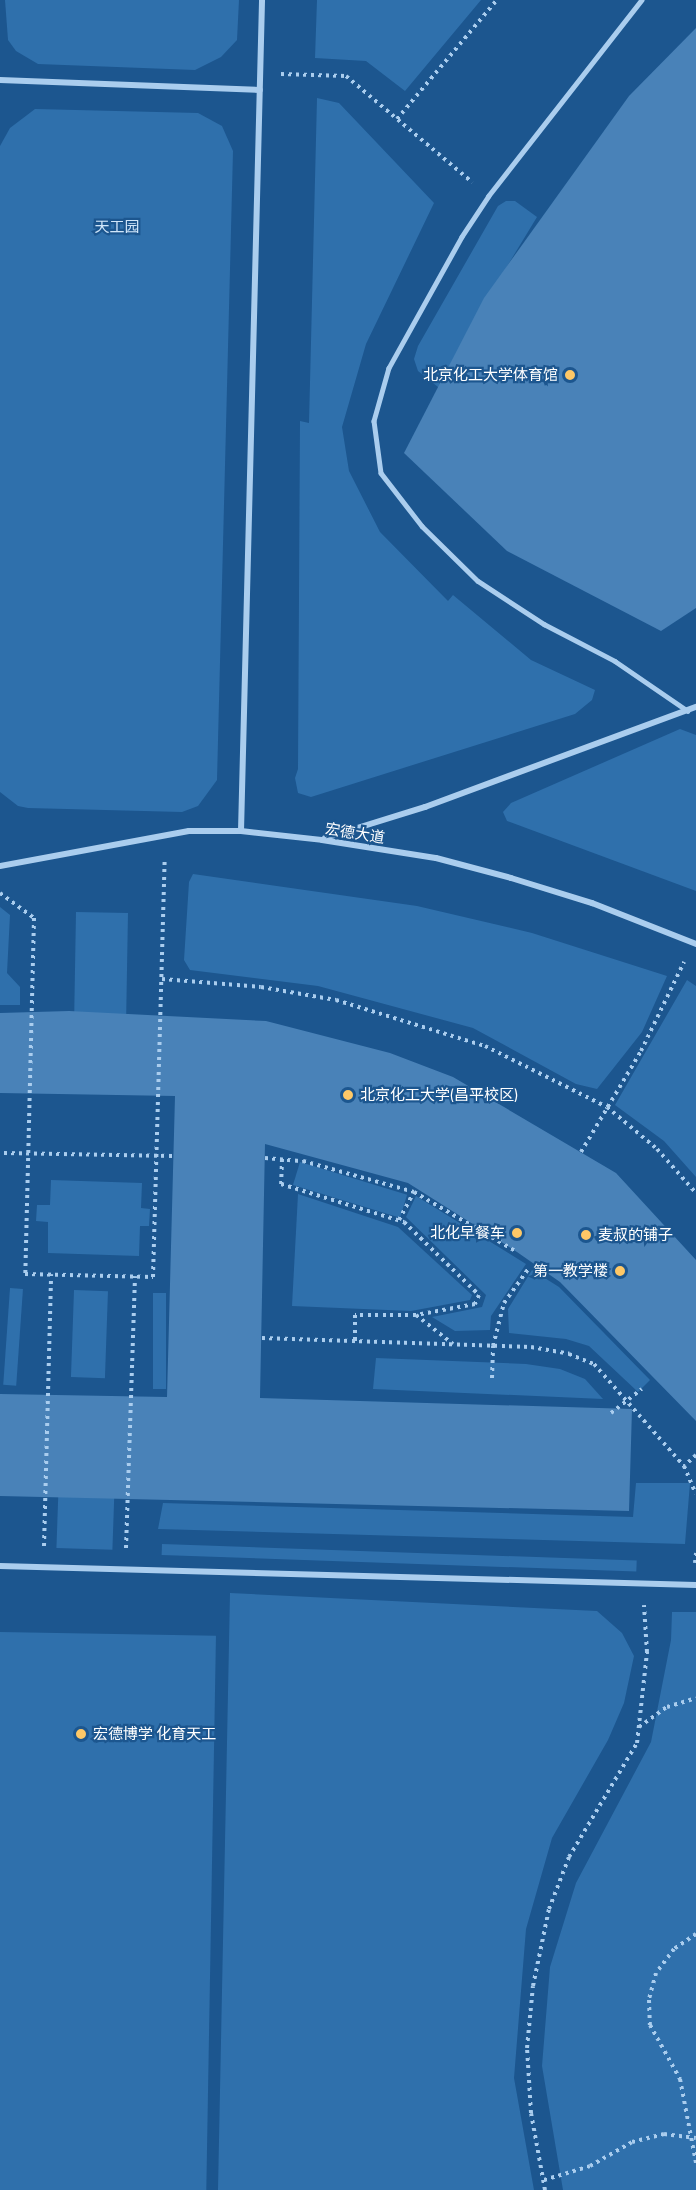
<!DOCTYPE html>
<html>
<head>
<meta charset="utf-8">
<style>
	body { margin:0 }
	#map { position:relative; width:696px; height:2190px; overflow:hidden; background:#1c568f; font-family:"Titillium Web","Noto Sans SC",sans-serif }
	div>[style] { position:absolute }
	.green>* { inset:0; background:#2f70ac; transform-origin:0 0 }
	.building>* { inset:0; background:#4982b8 }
	.path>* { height:4px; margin-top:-2px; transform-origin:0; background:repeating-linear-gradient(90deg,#aacdee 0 3px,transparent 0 7.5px) }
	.service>* { height:4.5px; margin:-2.25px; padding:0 2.25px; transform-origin:2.25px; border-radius:2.25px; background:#aacdee }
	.minor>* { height:6px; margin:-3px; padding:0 3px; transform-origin:3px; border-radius:3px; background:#aacdee }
	.path-bridge>* { height:4px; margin-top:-2px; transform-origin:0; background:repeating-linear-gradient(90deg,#aacdee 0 3px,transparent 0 7.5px) }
	.dots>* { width:16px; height:16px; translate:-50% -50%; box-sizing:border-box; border:3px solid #1c568f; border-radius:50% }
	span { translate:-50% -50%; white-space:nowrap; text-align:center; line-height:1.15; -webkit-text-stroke:4.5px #1c568f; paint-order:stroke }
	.park-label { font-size:15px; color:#d0e6fa }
	.poi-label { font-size:15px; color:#fff }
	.right { translate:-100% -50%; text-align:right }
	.left { translate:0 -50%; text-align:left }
	.street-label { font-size:15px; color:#fff }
</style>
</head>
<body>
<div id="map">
	<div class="green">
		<div style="clip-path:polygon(5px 0,239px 0,237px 40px,221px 57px,195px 70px,38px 64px,16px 51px,8px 40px)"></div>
		<div style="clip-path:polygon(317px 0,481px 0,405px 91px,366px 61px,315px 58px)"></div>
		<div style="clip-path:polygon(317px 98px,339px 103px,434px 203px,366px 344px,342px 427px,349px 471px,380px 532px,448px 601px,453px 595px,531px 660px,595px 690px,592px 700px,575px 714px,311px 797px,298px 793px,295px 778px,298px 769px,300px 421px,309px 423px)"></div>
		<div style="clip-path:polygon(35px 109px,198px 113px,222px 126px,233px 151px,217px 780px,198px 806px,182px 812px,28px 808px,18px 806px,0 792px,0 146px,10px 128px)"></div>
		<div style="clip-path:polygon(506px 201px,515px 201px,537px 217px,486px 301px,443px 391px,418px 371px,414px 359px,418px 346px,498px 206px)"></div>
		<div style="clip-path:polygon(680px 729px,696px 735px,696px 891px,507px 821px,503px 812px,511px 803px)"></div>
		<div style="clip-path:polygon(193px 874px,417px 906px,532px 933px,667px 976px,642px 1032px,597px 1089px,576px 1084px,473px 1028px,318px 986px,190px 970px,184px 960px,189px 882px)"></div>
		<div style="clip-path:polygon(0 907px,10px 915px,7px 973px,20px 987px,20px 1005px,0 1005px)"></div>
		<div style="left:76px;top:912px;width:52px;height:108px;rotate:1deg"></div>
		<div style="clip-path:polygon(687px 980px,696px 986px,696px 1177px,664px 1141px,615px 1105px)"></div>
		<div style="left:300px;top:1162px;width:112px;height:24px;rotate:17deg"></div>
		<div style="clip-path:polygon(51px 1180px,142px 1183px,141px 1208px,150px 1209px,149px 1226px,140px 1226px,139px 1256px,48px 1253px,48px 1222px,36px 1221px,37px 1205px,50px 1205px)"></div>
		<div style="clip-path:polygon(298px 1194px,398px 1227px,472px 1295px,470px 1300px,411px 1311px,292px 1306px)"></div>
		<div style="clip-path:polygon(416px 1196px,526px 1264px,491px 1316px,490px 1330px,455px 1331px,432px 1317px,482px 1307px,486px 1295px,406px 1217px)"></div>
		<div style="clip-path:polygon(532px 1270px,559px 1287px,650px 1380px,638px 1392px,589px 1346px,566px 1339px,509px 1333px,508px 1309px)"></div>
		<div style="left:10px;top:1288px;width:13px;height:97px;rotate:4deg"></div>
		<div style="left:74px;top:1290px;width:34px;height:87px;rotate:2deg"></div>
		<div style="left:153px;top:1293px;width:13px;height:96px"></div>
		<div style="clip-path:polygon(376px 1358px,526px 1364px,560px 1369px,585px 1379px,603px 1399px,373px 1389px)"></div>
		<div style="left:61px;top:1417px;width:56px;height:131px;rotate:2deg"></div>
		<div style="clip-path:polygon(636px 1483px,690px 1483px,685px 1544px,158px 1529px,163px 1503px,633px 1517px)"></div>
		<div style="left:162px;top:1544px;width:475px;height:11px;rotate:2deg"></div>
		<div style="clip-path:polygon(230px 1593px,597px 1611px,622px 1633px,634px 1656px,624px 1703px,608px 1740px,552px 1838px,526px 1929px,514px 2078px,534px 2190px,218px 2190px)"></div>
		<div style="clip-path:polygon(672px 1612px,696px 1612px,696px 2190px,563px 2190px,542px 2066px,550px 1967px,576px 1883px,651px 1742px,671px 1640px)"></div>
		<div style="left:0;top:1632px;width:216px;height:558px;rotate:1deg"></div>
	</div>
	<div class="building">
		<div style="clip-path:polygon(696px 28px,696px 608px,661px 631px,507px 551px,404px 453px,484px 298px,629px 96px)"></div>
		<div style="clip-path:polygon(69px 1011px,266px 1021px,390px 1053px,453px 1077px,616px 1173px,696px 1260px,696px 1421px,560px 1282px,517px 1252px,408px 1183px,265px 1144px,260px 1398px,632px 1409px,629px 1511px,0 1496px,0 1394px,167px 1397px,175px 1096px,0 1093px,0 1013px)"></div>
	</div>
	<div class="path">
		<div style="left:281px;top:74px;width:65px;rotate:1.8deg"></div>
		<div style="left:346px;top:76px;width:165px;rotate:40.1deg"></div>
		<div style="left:397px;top:119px;width:155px;rotate:-50deg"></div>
		<div style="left:0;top:893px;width:42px;rotate:36.3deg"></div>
		<div style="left:34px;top:918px;width:356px;rotate:91.4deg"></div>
		<div style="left:25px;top:1274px;width:128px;rotate:1.3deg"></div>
		<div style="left:153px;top:1277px;width:420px;rotate:-88.4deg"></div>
		<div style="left:162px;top:979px;width:99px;rotate:4.6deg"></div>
		<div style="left:261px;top:987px;width:76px;rotate:9.8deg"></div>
		<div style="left:336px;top:1000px;width:156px;rotate:17.2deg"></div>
		<div style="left:485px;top:1046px;width:136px;rotate:26.6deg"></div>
		<div style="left:607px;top:1107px;width:65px;rotate:40deg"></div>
		<div style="left:657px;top:1149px;width:59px;rotate:48.4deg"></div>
		<div style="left:581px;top:1152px;width:117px;rotate:-59.3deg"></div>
		<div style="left:641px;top:1051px;width:99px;rotate:-64.2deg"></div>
		<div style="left:4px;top:1153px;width:169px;rotate:1deg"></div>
		<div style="left:265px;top:1158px;width:38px;rotate:5deg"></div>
		<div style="left:303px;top:1161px;width:115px;rotate:15.6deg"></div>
		<div style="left:414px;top:1192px;width:119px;rotate:30.2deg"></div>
		<div style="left:282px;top:1159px;width:25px;rotate:92deg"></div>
		<div style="left:281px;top:1184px;width:129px;rotate:17.2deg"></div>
		<div style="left:404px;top:1222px;width:105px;rotate:44.2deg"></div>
		<div style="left:479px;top:1295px;width:10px;rotate:114deg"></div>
		<div style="left:475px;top:1304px;width:60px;rotate:169.4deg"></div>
		<div style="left:416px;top:1315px;width:61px;rotate:180deg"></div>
		<div style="left:355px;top:1315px;width:27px;rotate:90deg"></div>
		<div style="left:399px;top:1220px;width:32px;rotate:-62deg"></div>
		<div style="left:416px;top:1315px;width:47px;rotate:38.1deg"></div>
		<div style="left:262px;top:1338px;width:269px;rotate:1.9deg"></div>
		<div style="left:531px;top:1347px;width:39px;rotate:10deg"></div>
		<div style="left:569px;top:1354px;width:27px;rotate:22deg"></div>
		<div style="left:594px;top:1364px;width:136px;rotate:48.6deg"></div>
		<div style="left:492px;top:1378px;width:32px;rotate:-88deg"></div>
		<div style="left:493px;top:1346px;width:44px;rotate:-75.7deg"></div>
		<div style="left:504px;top:1303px;width:43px;rotate:-54.5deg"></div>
		<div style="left:696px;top:1455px;width:16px;rotate:137deg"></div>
		<div style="left:684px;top:1466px;width:30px;rotate:67deg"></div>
		<div style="left:44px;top:1546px;width:272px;rotate:-88.5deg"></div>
		<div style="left:126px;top:1548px;width:272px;rotate:-88.1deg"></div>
		<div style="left:695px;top:1563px;width:10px;rotate:-84deg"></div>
		<div style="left:639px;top:1727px;width:34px;rotate:-36deg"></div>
		<div style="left:667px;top:1707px;width:30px;rotate:-17deg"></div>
		<div style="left:696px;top:1934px;width:27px;rotate:146deg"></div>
		<div style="left:674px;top:1949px;width:30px;rotate:127deg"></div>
		<div style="left:656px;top:1973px;width:28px;rotate:105deg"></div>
		<div style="left:649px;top:2000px;width:25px;rotate:88deg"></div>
		<div style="left:650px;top:2025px;width:62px;rotate:60.9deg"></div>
		<div style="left:680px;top:2079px;width:86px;rotate:79.2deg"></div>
		<div style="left:544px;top:2180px;width:48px;rotate:-16.9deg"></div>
		<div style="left:590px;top:2166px;width:48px;rotate:-29.7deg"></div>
		<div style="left:632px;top:2142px;width:33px;rotate:-14deg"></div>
		<div style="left:664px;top:2134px;width:32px;rotate:7deg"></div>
		<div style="left:545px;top:2190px;width:78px;rotate:-100.3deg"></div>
		<div style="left:531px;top:2113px;width:65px;rotate:-93.5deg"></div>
		<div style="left:527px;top:2048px;width:62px;rotate:-84.5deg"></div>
		<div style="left:533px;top:1986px;width:79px;rotate:-78.3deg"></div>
		<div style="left:549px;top:1909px;width:56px;rotate:-69deg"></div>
		<div style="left:569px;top:1857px;width:133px;rotate:-59.2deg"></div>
		<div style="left:637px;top:1743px;width:92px;rotate:-83.7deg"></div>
		<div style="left:647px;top:1652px;width:47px;rotate:-93.7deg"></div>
	</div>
	<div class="service">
		<div style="left:642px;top:0;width:249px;rotate:128deg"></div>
		<div style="left:489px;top:196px;width:49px;rotate:123.4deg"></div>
		<div style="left:462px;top:237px;width:150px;rotate:119.1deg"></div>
		<div style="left:389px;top:368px;width:55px;rotate:105.8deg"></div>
		<div style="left:374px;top:421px;width:52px;rotate:82.3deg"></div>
		<div style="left:381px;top:473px;width:67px;rotate:52.3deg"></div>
		<div style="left:422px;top:526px;width:78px;rotate:44.5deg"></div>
		<div style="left:478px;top:581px;width:79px;rotate:33.1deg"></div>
		<div style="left:544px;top:624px;width:80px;rotate:27.5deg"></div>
		<div style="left:615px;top:661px;width:88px;rotate:34.4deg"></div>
	</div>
	<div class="minor">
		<div style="left:0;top:80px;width:260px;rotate:2.2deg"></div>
		<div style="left:241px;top:831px;width:831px;rotate:-88.55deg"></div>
		<div style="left:325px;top:838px;width:105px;rotate:-17.2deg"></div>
		<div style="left:425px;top:807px;width:289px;rotate:-20.3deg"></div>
		<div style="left:0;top:866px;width:192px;rotate:-10.5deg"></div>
		<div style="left:189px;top:831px;width:52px"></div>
		<div style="left:241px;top:831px;width:81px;rotate:6.3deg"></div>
		<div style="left:322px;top:840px;width:115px;rotate:9deg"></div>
		<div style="left:436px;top:858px;width:78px;rotate:14.9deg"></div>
		<div style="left:511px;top:878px;width:85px;rotate:17.2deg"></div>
		<div style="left:592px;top:903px;width:112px;rotate:21.5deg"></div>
		<div style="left:0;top:1566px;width:696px;rotate:1.56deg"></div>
	</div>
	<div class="path-bridge">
		<div style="left:611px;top:1413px;width:39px;rotate:-38deg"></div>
	</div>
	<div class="dots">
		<div style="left:570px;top:375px;background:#fec867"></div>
		<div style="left:348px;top:1095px;background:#fec867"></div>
		<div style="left:517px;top:1233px;background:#fec867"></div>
		<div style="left:586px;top:1235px;background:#fec867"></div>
		<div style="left:620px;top:1271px;background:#fec867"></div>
		<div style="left:81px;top:1734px;background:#fec867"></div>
	</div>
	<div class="park-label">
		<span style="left:117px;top:227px">天工园</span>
	</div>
	<div class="poi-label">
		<span class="right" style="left:558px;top:375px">北京化工大学体育馆</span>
		<span class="left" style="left:360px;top:1095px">北京化工大学(昌平校区)</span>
		<span class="right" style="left:505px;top:1233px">北化早餐车</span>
		<span class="left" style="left:598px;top:1235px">麦叔的铺子</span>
		<span class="right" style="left:608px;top:1271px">第一教学楼</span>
		<span class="left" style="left:93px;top:1734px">宏德博学 化育天工</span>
	</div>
	<div class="street-label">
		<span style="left:355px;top:833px;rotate:9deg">宏德大道</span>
	</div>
</div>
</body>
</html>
